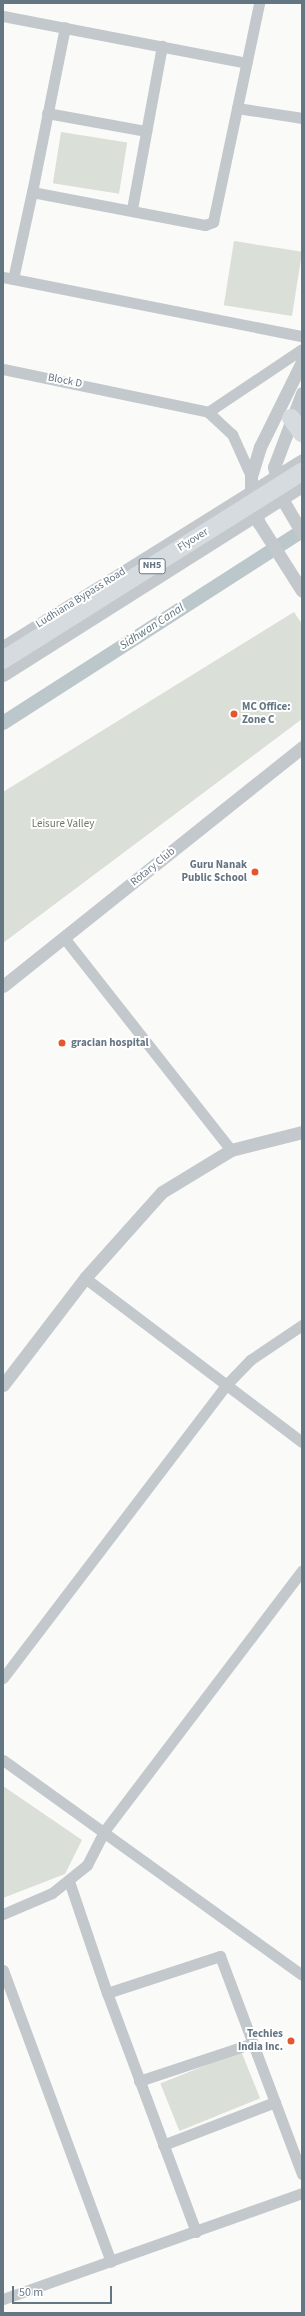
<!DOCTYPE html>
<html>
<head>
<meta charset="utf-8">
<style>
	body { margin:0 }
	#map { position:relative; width:305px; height:2316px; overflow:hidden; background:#fafaf8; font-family:"Source Sans 3",sans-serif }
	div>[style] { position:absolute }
	.green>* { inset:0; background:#dadfd7; transform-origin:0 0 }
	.canal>* { height:14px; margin:-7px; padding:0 7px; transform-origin:7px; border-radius:7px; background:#bbc7cb }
	.minor>* { height:11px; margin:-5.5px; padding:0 5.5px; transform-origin:5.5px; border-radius:5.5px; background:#c3c8cc }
	.tertiary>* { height:13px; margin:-6.5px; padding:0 6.5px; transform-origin:6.5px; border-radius:6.5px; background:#c3c8cc }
	.trunk>* { height:18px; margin:-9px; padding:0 9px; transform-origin:9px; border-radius:9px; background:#d6dbdf }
	.dots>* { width:11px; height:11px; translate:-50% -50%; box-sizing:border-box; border:2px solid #fff; border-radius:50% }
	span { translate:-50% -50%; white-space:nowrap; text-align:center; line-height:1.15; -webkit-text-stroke:4px #fff; paint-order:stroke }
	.shield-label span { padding:1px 3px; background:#fff; border:1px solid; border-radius:3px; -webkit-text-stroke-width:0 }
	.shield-label { font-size:10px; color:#657683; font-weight:700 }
	.street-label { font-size:11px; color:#657683 }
	.poi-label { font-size:11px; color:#657683; font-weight:700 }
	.left { translate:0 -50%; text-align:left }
	.right { translate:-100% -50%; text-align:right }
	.park-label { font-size:11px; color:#687a64 }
	.water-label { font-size:12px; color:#60757c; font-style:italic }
	.frame { position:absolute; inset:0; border:4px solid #657683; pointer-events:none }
	.scale { position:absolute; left:12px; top:2286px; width:100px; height:18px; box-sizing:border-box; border:2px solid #657683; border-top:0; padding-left:5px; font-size:12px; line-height:14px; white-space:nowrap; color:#657683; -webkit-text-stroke:3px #fff; paint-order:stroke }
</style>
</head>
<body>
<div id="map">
	<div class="green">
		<div style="left:61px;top:132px;width:67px;height:52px;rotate:9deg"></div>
		<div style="left:234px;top:241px;width:69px;height:65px;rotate:9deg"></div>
		<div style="clip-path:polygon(294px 612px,302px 624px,302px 719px,3px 943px,3px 792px)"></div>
		<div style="clip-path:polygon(3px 1786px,82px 1840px,65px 1874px,3px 1898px)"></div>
		<div style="left:241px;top:2051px;width:51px;height:87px;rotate:68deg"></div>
	</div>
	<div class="canal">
		<div style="left:3px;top:723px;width:355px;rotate:-32.7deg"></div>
	</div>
	<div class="minor">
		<div style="left:3px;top:16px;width:248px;rotate:10.9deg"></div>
		<div style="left:237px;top:108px;width:66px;rotate:8.7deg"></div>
		<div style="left:47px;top:113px;width:101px;rotate:10.3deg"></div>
		<div style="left:32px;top:192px;width:168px;rotate:-78.7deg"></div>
		<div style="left:132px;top:209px;width:166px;rotate:-79.6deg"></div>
		<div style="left:3px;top:277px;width:305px;rotate:11.2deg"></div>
		<div style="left:13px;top:279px;width:89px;rotate:-77.7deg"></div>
		<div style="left:32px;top:192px;width:176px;rotate:10.8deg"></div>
		<div style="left:205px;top:225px;width:9px;rotate:-21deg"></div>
		<div style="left:213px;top:222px;width:224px;rotate:-78.1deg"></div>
		<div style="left:3px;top:369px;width:209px;rotate:11.8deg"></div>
		<div style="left:208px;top:412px;width:33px;rotate:43deg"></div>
		<div style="left:232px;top:434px;width:46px;rotate:65.7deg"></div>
		<div style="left:208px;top:412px;width:113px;rotate:-33.8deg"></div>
		<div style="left:65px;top:939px;width:268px;rotate:51.8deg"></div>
		<div style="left:85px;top:1278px;width:272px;rotate:37.1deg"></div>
		<div style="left:3px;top:1678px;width:368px;rotate:-52.7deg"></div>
		<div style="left:226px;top:1385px;width:35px;rotate:-46deg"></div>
		<div style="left:250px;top:1360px;width:63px;rotate:-33.9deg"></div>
		<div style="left:3px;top:1760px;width:368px;rotate:35.7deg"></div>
		<div style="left:69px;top:1881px;width:118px;rotate:71.3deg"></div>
		<div style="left:3px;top:1914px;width:53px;rotate:-23.2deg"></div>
		<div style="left:52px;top:1893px;width:45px;rotate:-38.7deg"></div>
		<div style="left:87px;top:1865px;width:39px;rotate:-63deg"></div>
		<div style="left:105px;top:1830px;width:326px;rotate:-52.8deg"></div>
		<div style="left:3px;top:1970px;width:311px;rotate:69.7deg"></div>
		<div style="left:139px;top:2081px;width:120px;rotate:-18.4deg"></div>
		<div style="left:163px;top:2145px;width:120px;rotate:-21deg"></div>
		<div style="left:196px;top:2232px;width:255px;rotate:-110.4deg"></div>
		<div style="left:107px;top:1993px;width:119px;rotate:-18.1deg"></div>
		<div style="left:220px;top:1956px;width:233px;rotate:69.4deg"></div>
		<div style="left:3px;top:2299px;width:317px;rotate:-19.5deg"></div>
	</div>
	<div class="tertiary">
		<div style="left:302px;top:362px;width:95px;rotate:116.3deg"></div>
		<div style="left:260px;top:447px;width:30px;rotate:107deg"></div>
		<div style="left:251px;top:476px;width:16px;rotate:90deg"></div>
		<div style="left:251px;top:492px;width:32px;rotate:76deg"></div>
		<div style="left:259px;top:523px;width:80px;rotate:57.7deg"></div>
		<div style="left:302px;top:393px;width:79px;rotate:110.7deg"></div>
		<div style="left:274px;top:467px;width:31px;rotate:77deg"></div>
		<div style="left:281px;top:497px;width:42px;rotate:59.7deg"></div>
		<div style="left:3px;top:647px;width:353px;rotate:-32deg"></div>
		<div style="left:3px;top:675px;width:354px;rotate:-32.3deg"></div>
		<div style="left:3px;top:986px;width:383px;rotate:-38.6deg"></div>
		<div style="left:3px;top:1385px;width:135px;rotate:-52.5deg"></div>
		<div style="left:85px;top:1278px;width:115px;rotate:-48.2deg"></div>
		<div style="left:162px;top:1192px;width:81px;rotate:-31.3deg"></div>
		<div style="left:231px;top:1150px;width:73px;rotate:-14.2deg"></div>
	</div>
	<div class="trunk">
		<div style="left:291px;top:418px;width:19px;rotate:54deg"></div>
		<div style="left:3px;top:660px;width:353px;rotate:-32.2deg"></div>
	</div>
	<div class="dots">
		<div style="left:234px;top:714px;background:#e4572e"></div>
		<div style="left:255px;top:872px;background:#e4572e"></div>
		<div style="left:62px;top:1043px;background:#e4572e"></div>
		<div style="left:291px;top:2041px;background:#e4572e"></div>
	</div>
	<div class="shield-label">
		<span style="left:152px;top:566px">NH5</span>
	</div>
	<div class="street-label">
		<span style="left:65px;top:381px;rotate:11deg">Block D</span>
		<span style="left:193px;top:540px;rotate:-32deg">Flyover</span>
		<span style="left:81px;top:598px;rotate:-32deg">Ludhiana Bypass Road</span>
		<span style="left:153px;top:867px;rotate:-39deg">Rotary Club</span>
	</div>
	<div class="poi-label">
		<span class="left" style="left:242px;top:714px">MC Office:<br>Zone C</span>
		<span class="right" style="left:247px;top:872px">Guru Nanak<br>Public School</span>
		<span class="left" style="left:71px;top:1043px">gracian hospital</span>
		<span class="right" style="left:283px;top:2041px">Techies<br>India Inc.</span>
	</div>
	<div class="park-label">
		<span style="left:63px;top:824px">Leisure Valley</span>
	</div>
	<div class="water-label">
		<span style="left:152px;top:627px;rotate:-33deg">Sidhwan Canal</span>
	</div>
	<div class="frame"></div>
	<div class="scale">50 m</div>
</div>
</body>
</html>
